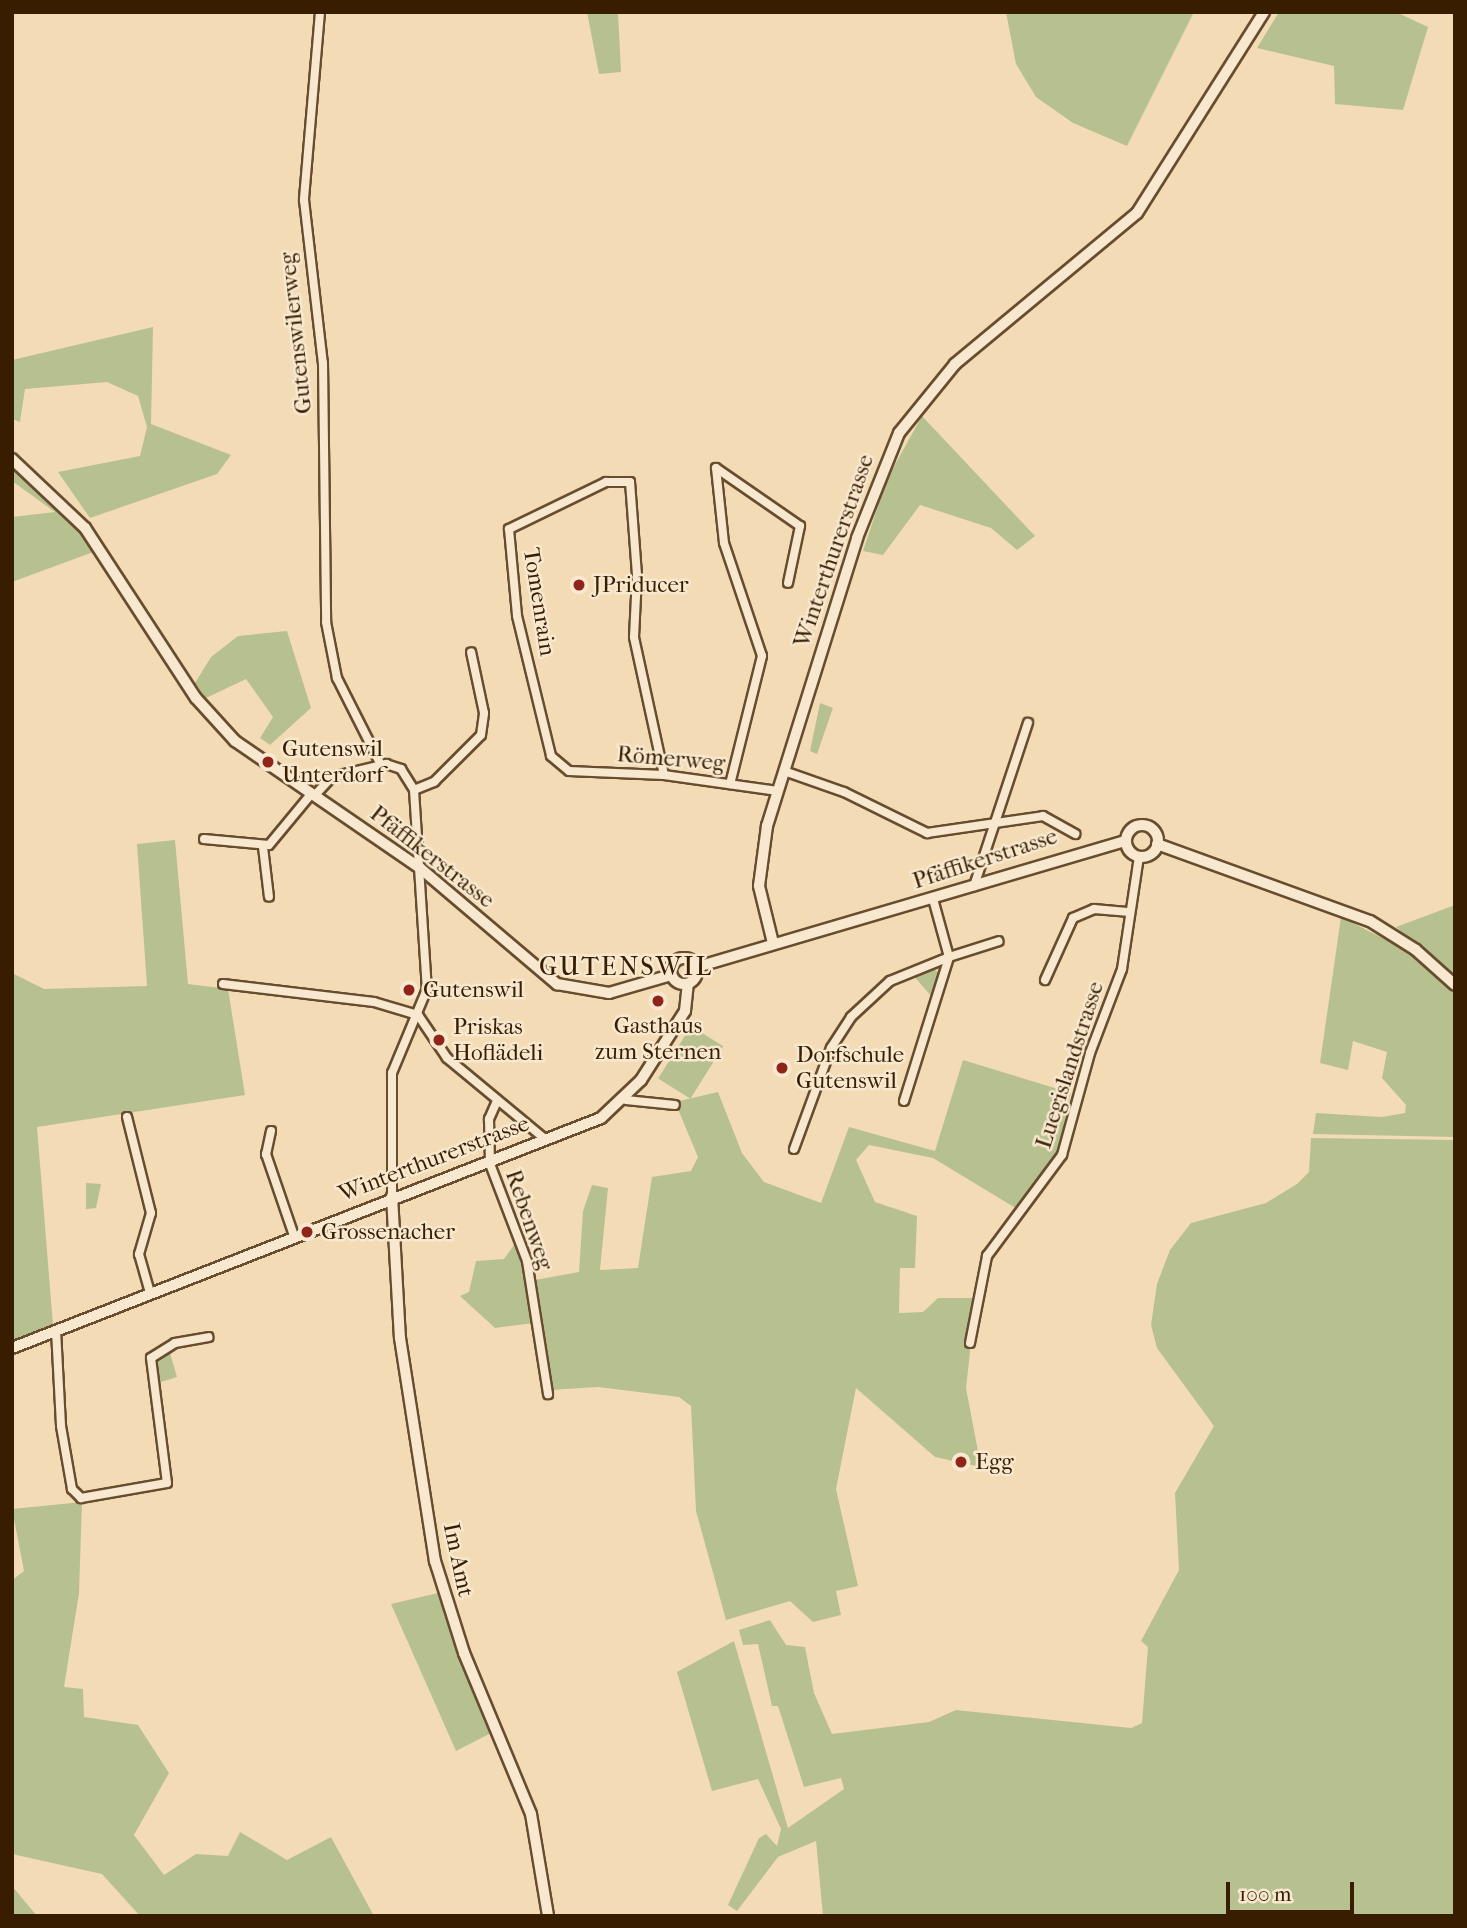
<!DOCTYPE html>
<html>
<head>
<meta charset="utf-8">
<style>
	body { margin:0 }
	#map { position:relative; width:1467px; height:1928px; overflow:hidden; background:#f3dcb5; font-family:"IM FELL French Canon",serif }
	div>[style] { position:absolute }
	.green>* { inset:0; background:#b7c190; transform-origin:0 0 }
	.roads { filter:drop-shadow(2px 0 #674d2e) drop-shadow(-2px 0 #674d2e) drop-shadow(0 2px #674d2e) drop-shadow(0 -2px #674d2e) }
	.minor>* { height:8px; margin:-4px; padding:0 4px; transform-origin:4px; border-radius:4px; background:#f7e8cf }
	.tertiary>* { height:10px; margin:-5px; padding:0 5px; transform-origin:5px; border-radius:5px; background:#f7e8cf }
	.secondary>* { height:10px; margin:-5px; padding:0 5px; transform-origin:5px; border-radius:5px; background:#f7e8cf }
	.secondary>.ring { margin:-5px; padding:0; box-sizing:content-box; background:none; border:10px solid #f7e8cf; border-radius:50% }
	.dots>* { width:19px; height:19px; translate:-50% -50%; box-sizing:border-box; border:4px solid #f7e8cf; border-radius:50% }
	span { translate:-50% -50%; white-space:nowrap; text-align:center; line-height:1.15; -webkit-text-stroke:5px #f7e8cf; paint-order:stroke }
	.street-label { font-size:23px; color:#381d01 }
	.poi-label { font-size:23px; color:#381d01 }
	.left { translate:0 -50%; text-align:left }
	.quarter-label { font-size:26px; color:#381d01; letter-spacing:2px }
	.frame { position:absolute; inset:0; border:14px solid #381d01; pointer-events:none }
	.scale { position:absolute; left:1226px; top:1882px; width:128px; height:32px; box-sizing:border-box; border:4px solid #381d01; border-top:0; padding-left:9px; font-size:21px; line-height:24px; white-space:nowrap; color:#381d01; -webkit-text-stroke:5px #f7e8cf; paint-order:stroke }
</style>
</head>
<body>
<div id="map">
	<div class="green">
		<div style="clip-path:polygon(587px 12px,618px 12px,621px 72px,599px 74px)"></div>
		<div style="clip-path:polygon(1006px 12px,1194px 12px,1127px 146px,1073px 123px,1036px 97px,1016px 64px)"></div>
		<div style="clip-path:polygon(1279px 12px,1396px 12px,1428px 27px,1403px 110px,1335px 104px,1334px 66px,1257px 48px)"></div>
		<div style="clip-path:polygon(153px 327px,151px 424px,231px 455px,217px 474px,90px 518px,58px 472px,140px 456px,147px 427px,138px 396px,107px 382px,25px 389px,20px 422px,12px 419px,12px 360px)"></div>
		<div style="clip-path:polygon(922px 416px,1035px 536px,1017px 550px,991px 528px,920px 505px,883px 555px,863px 551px,887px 479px)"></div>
		<div style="clip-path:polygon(12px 465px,82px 532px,96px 551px,12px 582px,12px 517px,55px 512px,12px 481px)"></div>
		<div style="clip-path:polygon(287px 631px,311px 708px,270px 745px,260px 738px,273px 717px,246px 679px,206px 698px,195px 683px,211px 657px,238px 636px)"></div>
		<div style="clip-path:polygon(820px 703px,833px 708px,817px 754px,810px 751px)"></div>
		<div style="clip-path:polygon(175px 840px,188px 984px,228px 989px,245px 1095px,37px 1127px,53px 1325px,12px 1341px,12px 973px,44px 989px,147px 986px,137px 844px)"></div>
		<div style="clip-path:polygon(1455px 905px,1455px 978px,1396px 927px)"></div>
		<div style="clip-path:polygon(1341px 917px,1410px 952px,1455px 994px,1455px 1137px,1313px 1134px,1316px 1113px,1382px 1117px,1405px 1113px,1406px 1105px,1382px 1078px,1387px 1052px,1353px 1041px,1348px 1070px,1320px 1063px)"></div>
		<div style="clip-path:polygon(931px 967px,939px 973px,932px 997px,912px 974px)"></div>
		<div style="left:691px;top:1026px;width:38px;height:62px;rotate:32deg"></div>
		<div style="clip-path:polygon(963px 1060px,1071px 1093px,1058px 1152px,1022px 1212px,933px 1158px,869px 1145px,856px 1160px,875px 1202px,917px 1216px,915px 1268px,900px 1268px,899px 1313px,923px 1312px,938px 1298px,976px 1298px,966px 1388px,981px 1467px,935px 1457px,856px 1388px,836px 1489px,858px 1586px,836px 1591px,841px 1615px,813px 1622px,790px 1601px,726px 1620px,696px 1511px,691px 1406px,679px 1397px,598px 1387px,550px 1390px,534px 1323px,495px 1328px,460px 1296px,469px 1292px,476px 1261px,504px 1259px,514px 1245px,535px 1280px,579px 1272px,583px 1211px,592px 1185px,608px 1188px,600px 1270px,638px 1268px,652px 1177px,691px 1171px,698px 1157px,675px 1102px,718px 1092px,742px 1153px,764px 1182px,821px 1203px,849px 1127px,935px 1151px)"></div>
		<div style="clip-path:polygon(1311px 1138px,1455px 1140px,1455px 1916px,823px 1916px,816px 1841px,778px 1857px,737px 1911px,728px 1905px,759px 1838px,766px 1834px,777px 1846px,781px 1829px,758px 1779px,712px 1791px,677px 1672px,734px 1641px,788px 1828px,844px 1789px,841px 1778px,804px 1787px,778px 1706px,772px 1706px,758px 1644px,743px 1645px,739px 1630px,770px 1620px,786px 1645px,805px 1647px,814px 1693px,832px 1734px,929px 1722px,956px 1710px,1131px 1728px,1142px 1723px,1148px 1647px,1141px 1641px,1179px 1570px,1175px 1493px,1214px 1426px,1157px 1348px,1151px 1325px,1157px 1284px,1170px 1250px,1191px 1223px,1266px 1203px,1297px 1184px,1309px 1172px)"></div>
		<div style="clip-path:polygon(86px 1183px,101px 1184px,96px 1208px,86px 1209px)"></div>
		<div style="clip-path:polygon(170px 1353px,177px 1377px,158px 1383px,157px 1363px)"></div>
		<div style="clip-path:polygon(82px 1502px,79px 1593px,64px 1687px,83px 1689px,84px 1717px,138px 1725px,169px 1773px,134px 1835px,164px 1875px,196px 1854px,228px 1856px,240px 1832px,287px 1860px,331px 1837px,374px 1916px,140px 1916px,102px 1874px,12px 1854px,12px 1580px,24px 1571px,12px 1509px)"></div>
		<div style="clip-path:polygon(438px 1593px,491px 1733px,456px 1751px,391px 1604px)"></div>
		<div style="clip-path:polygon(12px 1886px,37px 1916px,12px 1916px)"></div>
	</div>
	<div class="roads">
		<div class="minor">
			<div style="left:320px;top:12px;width:189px;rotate:94.9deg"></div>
			<div style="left:304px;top:200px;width:164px;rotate:83.4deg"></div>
			<div style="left:323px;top:363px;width:259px;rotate:89.3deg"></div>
			<div style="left:326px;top:622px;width:57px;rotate:78.9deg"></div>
			<div style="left:337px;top:678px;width:97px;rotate:63.2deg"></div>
			<div style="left:716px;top:468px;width:75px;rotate:83.9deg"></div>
			<div style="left:724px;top:543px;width:119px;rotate:71.4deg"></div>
			<div style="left:762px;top:656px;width:132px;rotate:104deg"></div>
			<div style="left:716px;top:468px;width:102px;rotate:34.6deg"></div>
			<div style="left:800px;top:526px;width:58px;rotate:101.9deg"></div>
			<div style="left:784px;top:771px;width:64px;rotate:19.3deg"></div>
			<div style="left:844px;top:792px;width:93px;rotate:26.3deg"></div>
			<div style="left:927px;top:833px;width:117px;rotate:-8.3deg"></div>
			<div style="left:1043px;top:816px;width:37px;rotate:29deg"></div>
			<div style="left:664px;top:775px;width:141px;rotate:-102.3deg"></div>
			<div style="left:634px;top:637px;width:62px;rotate:-87.2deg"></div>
			<div style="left:637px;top:575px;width:93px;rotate:-94.3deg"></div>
			<div style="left:630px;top:482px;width:24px;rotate:180deg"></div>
			<div style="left:606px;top:482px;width:108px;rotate:154.1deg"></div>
			<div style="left:509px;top:529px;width:87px;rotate:84.7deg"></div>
			<div style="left:517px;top:616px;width:144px;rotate:76.3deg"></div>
			<div style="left:551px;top:756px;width:23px;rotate:40deg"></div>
			<div style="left:569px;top:771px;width:95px;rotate:2.4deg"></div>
			<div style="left:664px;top:775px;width:115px;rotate:8deg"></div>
			<div style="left:414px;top:790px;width:22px;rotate:-22deg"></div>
			<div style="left:434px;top:782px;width:66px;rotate:-45deg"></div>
			<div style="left:481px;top:735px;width:22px;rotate:-82deg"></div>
			<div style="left:484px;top:713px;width:62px;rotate:-102deg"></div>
			<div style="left:315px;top:795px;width:25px;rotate:-47deg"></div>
			<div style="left:332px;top:777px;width:56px;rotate:-13.5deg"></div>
			<div style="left:386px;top:764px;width:16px;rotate:18deg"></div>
			<div style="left:401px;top:769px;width:25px;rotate:58deg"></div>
			<div style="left:414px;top:790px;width:199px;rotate:86.3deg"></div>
			<div style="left:427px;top:989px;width:91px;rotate:112.6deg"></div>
			<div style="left:392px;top:1073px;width:123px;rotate:90deg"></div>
			<div style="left:204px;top:839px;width:65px;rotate:5.3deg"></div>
			<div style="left:269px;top:845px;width:67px;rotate:-50.4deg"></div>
			<div style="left:263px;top:847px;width:50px;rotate:83.2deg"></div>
			<div style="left:974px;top:886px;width:172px;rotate:-71.7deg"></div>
			<div style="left:1045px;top:980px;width:68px;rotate:-65.7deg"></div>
			<div style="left:1073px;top:918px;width:23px;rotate:-23deg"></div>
			<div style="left:1094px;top:909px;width:36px;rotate:5deg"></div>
			<div style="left:223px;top:984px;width:152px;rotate:6.8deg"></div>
			<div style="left:374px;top:1002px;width:46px;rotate:16.5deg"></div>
			<div style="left:418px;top:1015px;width:52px;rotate:56deg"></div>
			<div style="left:447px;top:1058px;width:127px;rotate:39.6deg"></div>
			<div style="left:626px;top:1100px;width:49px;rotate:5.8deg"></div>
			<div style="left:497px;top:1101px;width:20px;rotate:114deg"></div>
			<div style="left:489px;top:1119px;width:45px;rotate:88.7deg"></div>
			<div style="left:490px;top:1164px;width:104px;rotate:69.1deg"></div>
			<div style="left:527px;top:1261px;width:135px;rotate:81deg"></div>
			<div style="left:904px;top:1101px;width:151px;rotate:-72.6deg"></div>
			<div style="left:949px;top:957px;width:52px;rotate:-17.7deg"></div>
			<div style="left:127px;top:1117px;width:99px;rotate:76deg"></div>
			<div style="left:151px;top:1213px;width:43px;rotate:106.3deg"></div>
			<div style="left:139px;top:1254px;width:41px;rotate:74.2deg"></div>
			<div style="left:271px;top:1131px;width:24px;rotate:102deg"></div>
			<div style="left:266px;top:1154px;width:87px;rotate:71.1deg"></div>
			<div style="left:794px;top:1149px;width:108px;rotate:-69.9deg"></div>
			<div style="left:831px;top:1048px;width:37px;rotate:-57deg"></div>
			<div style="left:851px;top:1017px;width:53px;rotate:-42.7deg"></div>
			<div style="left:890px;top:981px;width:64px;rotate:-22.1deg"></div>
			<div style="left:949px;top:957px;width:60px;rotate:-105.4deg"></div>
			<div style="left:56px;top:1330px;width:96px;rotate:87deg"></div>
			<div style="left:61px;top:1426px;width:64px;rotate:80.1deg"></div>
			<div style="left:72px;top:1489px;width:13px;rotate:45deg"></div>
			<div style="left:81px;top:1498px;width:87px;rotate:-9.9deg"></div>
			<div style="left:167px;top:1483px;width:126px;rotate:-97.3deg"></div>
			<div style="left:151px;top:1358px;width:28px;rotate:-32deg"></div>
			<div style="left:175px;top:1343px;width:34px;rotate:-10deg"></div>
			<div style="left:970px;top:1343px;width:89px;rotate:-78.9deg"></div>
			<div style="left:987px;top:1256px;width:126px;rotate:-53.4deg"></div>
			<div style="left:1062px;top:1155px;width:106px;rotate:-74.6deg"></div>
			<div style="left:1090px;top:1053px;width:90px;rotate:-69.1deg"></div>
			<div style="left:1122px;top:969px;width:113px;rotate:-81.4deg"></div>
		</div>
		<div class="tertiary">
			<div style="left:392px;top:1196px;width:142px;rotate:86.8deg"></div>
			<div style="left:400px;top:1338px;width:226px;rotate:81.1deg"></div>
			<div style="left:435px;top:1561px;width:96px;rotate:72.5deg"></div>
			<div style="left:464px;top:1653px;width:174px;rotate:67.4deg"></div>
			<div style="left:531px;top:1814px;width:103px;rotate:80.5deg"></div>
		</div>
		<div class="secondary">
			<div style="left:12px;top:459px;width:100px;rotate:43.4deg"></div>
			<div style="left:85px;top:528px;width:203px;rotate:56.9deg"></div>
			<div style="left:196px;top:698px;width:58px;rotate:47.8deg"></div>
			<div style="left:235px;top:741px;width:224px;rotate:34.5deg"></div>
			<div style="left:420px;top:868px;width:180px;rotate:40.3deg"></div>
			<div style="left:557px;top:984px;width:53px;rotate:9.8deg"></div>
			<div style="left:609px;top:993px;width:65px;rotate:-16.2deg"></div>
			<div class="ring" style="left:1126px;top:825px;width:22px;height:22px"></div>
			<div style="left:1157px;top:844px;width:226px;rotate:19.9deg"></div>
			<div style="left:1370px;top:921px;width:54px;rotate:32.2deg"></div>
			<div style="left:1416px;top:950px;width:52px;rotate:41.9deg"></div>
			<div style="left:773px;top:943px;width:59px;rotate:-103.8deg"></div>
			<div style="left:759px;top:886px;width:61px;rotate:-82.4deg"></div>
			<div style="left:767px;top:826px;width:302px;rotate:-72.6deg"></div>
			<div style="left:857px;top:538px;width:113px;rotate:-68.2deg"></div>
			<div style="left:899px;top:433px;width:89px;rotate:-50.9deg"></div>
			<div style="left:955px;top:364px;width:236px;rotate:-39.7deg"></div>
			<div style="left:1137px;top:213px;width:238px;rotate:-57.7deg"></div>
			<div class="ring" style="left:671px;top:958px;width:16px;height:16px"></div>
			<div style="left:697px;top:967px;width:447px;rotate:-16.4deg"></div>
			<div style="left:12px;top:1348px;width:632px;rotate:-21.33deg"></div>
			<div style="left:601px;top:1118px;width:55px;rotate:-43.5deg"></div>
			<div style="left:641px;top:1080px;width:82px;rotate:-57.5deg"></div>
			<div style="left:685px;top:1011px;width:27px;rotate:-84deg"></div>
		</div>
	</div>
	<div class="dots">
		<div style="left:579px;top:585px;background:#8f2418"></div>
		<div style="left:268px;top:762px;background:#8f2418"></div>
		<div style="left:409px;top:990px;background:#8f2418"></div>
		<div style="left:658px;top:1001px;background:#8f2418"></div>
		<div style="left:439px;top:1040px;background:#8f2418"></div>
		<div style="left:782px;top:1068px;background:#8f2418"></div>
		<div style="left:307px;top:1232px;background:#8f2418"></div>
		<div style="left:961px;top:1462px;background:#8f2418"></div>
	</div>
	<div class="street-label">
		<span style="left:296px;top:333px;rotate:-96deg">Gutenswilerweg</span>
		<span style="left:834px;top:551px;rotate:-71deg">Winterthurerstrasse</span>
		<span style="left:539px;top:602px;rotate:81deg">Tomenrain</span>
		<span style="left:671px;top:759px;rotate:5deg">Römerweg</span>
		<span style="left:432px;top:857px;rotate:38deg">Pfäffikerstrasse</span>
		<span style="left:985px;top:859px;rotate:-18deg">Pfäffikerstrasse</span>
		<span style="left:1070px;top:1065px;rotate:-72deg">Luegislandstrasse</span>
		<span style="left:434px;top:1159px;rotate:-21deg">Winterthurerstrasse</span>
		<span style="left:529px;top:1220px;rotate:71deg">Rebenweg</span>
		<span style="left:458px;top:1560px;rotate:78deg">Im Amt</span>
	</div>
	<div class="poi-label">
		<span class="left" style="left:593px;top:585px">JPriducer</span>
		<span class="left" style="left:282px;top:762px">Gutenswil<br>Unterdorf</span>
		<span class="left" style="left:423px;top:990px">Gutenswil</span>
		<span style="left:658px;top:1039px">Gasthaus<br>zum Sternen</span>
		<span class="left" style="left:453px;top:1040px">Priskas<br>Hoflädeli</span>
		<span class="left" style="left:796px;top:1068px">Dorfschule<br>Gutenswil</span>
		<span class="left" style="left:321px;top:1232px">Grossenacher</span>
		<span class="left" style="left:975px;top:1462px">Egg</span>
	</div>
	<div class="quarter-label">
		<span style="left:626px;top:967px">GUTENSWIL</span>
	</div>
	<div class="frame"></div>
	<div class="scale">100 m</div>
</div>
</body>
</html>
